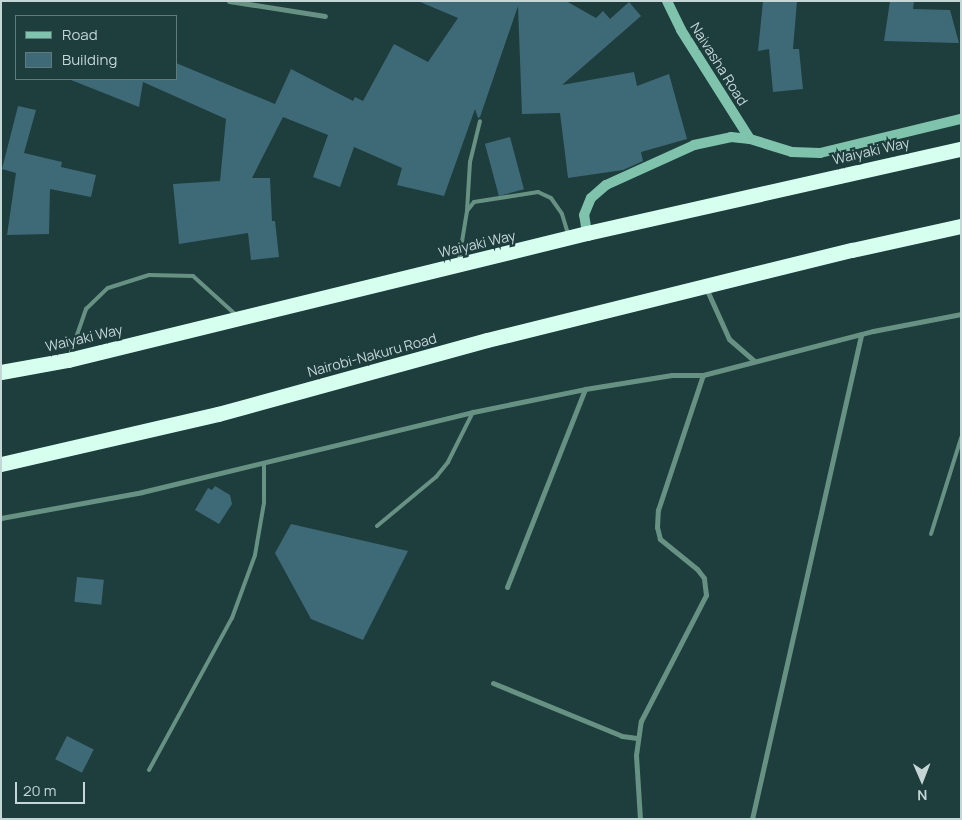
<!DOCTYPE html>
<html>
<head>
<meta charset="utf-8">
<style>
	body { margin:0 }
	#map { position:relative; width:962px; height:820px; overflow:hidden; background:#1e3d3d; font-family:Manrope,sans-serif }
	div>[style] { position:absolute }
	.building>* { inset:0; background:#3e6a77; transform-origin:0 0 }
	.lane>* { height:4px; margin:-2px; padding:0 2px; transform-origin:2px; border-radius:2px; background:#679182 }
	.street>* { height:5px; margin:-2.5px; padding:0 2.5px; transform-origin:2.5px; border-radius:2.5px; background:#679182 }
	.secondary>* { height:10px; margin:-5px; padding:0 5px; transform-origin:5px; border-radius:5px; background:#80c3ac }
	.highway>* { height:15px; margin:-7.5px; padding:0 7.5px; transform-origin:7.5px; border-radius:7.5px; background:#d7fff0 }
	span { translate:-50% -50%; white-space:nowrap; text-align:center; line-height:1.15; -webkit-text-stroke:4.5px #1e3d3d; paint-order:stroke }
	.street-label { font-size:14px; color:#c5d6d6 }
	.frame { position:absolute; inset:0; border:2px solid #c5d6d6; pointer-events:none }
	.legend { position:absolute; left:15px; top:15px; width:162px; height:65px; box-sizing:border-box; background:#1e3d3d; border:1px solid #617a7a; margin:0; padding:6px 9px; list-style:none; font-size:15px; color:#c5d6d6 }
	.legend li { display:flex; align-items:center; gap:10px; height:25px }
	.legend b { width:25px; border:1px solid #617a7a }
	.north { position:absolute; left:897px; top:755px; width:50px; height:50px; -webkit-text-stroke:4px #1e3d3d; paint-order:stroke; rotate:179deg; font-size:14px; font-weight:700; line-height:20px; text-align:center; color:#c5d6d6 }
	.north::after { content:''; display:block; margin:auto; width:18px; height:22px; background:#c5d6d6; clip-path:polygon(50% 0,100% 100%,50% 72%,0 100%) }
	.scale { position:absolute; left:15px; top:782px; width:70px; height:22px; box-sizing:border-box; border:2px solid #c5d6d6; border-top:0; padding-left:6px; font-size:15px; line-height:18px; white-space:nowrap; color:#c5d6d6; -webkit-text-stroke:4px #1e3d3d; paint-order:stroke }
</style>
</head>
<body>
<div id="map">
	<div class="building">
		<div style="clip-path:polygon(418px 1px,566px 1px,596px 18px,603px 11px,610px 19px,629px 2px,641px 16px,562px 85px,634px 72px,637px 86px,669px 74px,687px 139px,641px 152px,643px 161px,623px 170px,568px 178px,560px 113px,522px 114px,518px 6px,480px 117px,478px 118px,475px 109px,444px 196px,397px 185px,402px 168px,354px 147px,340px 187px,313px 177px,328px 135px,283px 117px,252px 178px,270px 178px,272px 221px,275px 221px,279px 257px,251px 260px,248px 233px,179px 244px,173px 184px,220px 181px,226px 119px,143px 82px,139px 107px,71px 80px,176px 79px,176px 63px,275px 104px,291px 69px,353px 101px,355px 97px,363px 101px,394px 44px,428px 62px,458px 18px)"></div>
		<div style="clip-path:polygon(763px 1px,797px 1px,793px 49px,799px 49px,803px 89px,773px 92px,769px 49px,758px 51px)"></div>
		<div style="clip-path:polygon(890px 1px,914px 1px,913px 9px,950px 10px,959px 43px,884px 41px)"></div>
		<div style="clip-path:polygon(18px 106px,36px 110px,24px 153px,62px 162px,61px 167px,96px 175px,91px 197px,50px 189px,49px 234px,7px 235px,16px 173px,2px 169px)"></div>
		<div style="left:510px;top:137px;width:54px;height:26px;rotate:75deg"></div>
		<div style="clip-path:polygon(215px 486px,230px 495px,232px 504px,219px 524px,195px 510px,208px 488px,212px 490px)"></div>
		<div style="clip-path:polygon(291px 524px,408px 551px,363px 640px,311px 619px,275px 553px)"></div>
		<div style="left:77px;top:577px;width:27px;height:25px;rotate:6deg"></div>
		<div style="left:67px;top:736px;width:30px;height:26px;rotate:27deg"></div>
	</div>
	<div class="lane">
		<div style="left:467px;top:211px;width:49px;rotate:-86.5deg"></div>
		<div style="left:470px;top:162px;width:42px;rotate:-76.3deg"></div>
		<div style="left:459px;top:260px;width:50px;rotate:-80.7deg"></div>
		<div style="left:467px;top:211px;width:11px;rotate:-52deg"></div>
		<div style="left:474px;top:202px;width:65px;rotate:-8.9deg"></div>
		<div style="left:538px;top:192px;width:14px;rotate:25deg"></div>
		<div style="left:551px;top:198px;width:19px;rotate:55deg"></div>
		<div style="left:562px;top:214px;width:21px;rotate:73deg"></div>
		<div style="left:70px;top:355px;width:49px;rotate:-70.8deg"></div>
		<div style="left:86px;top:309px;width:30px;rotate:-44deg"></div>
		<div style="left:108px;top:288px;width:43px;rotate:-17.6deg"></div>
		<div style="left:149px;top:275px;width:44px;rotate:1.3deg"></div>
		<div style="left:193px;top:276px;width:57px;rotate:42.1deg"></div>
		<div style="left:377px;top:526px;width:77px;rotate:-39.7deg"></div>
		<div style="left:436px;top:477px;width:19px;rotate:-51deg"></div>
		<div style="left:448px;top:462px;width:56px;rotate:-63.4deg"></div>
		<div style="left:931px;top:534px;width:101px;rotate:-72.6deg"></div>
		<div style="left:149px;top:770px;width:173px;rotate:-61.4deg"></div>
		<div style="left:232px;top:618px;width:67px;rotate:-69.9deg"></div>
		<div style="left:255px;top:555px;width:53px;rotate:-80.2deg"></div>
		<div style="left:264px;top:503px;width:38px;rotate:-90deg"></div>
	</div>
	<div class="street">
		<div style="left:229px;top:1px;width:97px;rotate:8.9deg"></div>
		<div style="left:706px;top:288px;width:56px;rotate:65.7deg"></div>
		<div style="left:729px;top:339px;width:33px;rotate:41deg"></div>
		<div style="left:1px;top:518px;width:143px;rotate:-10.4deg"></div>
		<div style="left:142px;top:492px;width:341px;rotate:-13.6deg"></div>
		<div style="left:473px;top:412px;width:114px;rotate:-11.6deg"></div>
		<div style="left:585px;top:389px;width:88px;rotate:-9.1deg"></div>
		<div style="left:672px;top:375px;width:31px"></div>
		<div style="left:703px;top:375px;width:176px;rotate:-14.5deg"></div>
		<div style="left:873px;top:331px;width:90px;rotate:-10.9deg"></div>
		<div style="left:507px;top:587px;width:213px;rotate:-68.5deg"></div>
		<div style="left:493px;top:683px;width:139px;rotate:22.3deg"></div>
		<div style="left:622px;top:736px;width:15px;rotate:8deg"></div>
		<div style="left:640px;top:819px;width:64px;rotate:-93.6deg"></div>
		<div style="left:636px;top:755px;width:34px;rotate:-82deg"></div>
		<div style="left:641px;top:721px;width:142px;rotate:-62.7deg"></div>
		<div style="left:706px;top:595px;width:17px;rotate:-97deg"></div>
		<div style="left:704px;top:578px;width:11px;rotate:-128deg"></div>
		<div style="left:697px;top:569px;width:48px;rotate:-141deg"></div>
		<div style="left:660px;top:539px;width:12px;rotate:-104deg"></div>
		<div style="left:657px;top:527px;width:17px;rotate:-87deg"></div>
		<div style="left:658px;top:510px;width:142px;rotate:-71.6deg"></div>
		<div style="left:752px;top:819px;width:497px;rotate:-77.3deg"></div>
	</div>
	<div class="secondary">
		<div style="left:667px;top:1px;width:32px;rotate:64deg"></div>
		<div style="left:681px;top:30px;width:129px;rotate:57.7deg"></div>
		<div style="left:587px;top:233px;width:18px;rotate:-99deg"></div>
		<div style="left:584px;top:215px;width:18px;rotate:-68deg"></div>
		<div style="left:591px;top:198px;width:20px;rotate:-41deg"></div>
		<div style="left:606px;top:185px;width:97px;rotate:-24.4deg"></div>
		<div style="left:694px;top:145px;width:38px;rotate:-12deg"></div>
		<div style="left:731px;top:137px;width:19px;rotate:6deg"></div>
		<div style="left:750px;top:139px;width:44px;rotate:17.2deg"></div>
		<div style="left:792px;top:152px;width:28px;rotate:2deg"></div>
		<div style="left:820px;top:153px;width:145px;rotate:-13.6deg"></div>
	</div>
	<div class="highway">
		<div style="left:1px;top:372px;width:68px;rotate:-10.2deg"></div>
		<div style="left:68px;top:360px;width:534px;rotate:-13.75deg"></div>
		<div style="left:587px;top:233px;width:383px;rotate:-12.7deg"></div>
		<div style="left:1px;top:464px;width:223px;rotate:-13deg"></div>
		<div style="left:218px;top:414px;width:279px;rotate:-15.4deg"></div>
		<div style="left:487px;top:340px;width:376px;rotate:-13.9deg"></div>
		<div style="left:852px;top:250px;width:112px;rotate:-12.4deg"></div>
	</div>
	<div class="street-label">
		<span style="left:719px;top:64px;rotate:58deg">Naivasha Road</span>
		<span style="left:871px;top:151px;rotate:-13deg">Waiyaki Way</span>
		<span style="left:477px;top:244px;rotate:-13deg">Waiyaki Way</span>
		<span style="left:84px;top:338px;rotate:-13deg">Waiyaki Way</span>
		<span style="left:372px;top:355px;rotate:-15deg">Nairobi-Nakuru Road</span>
	</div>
	<div class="frame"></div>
	<ul class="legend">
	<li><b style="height:6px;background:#80c3ac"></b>Road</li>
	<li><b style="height:14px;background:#3e6a77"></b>Building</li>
	</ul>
	<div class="north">N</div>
	<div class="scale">20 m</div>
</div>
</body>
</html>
